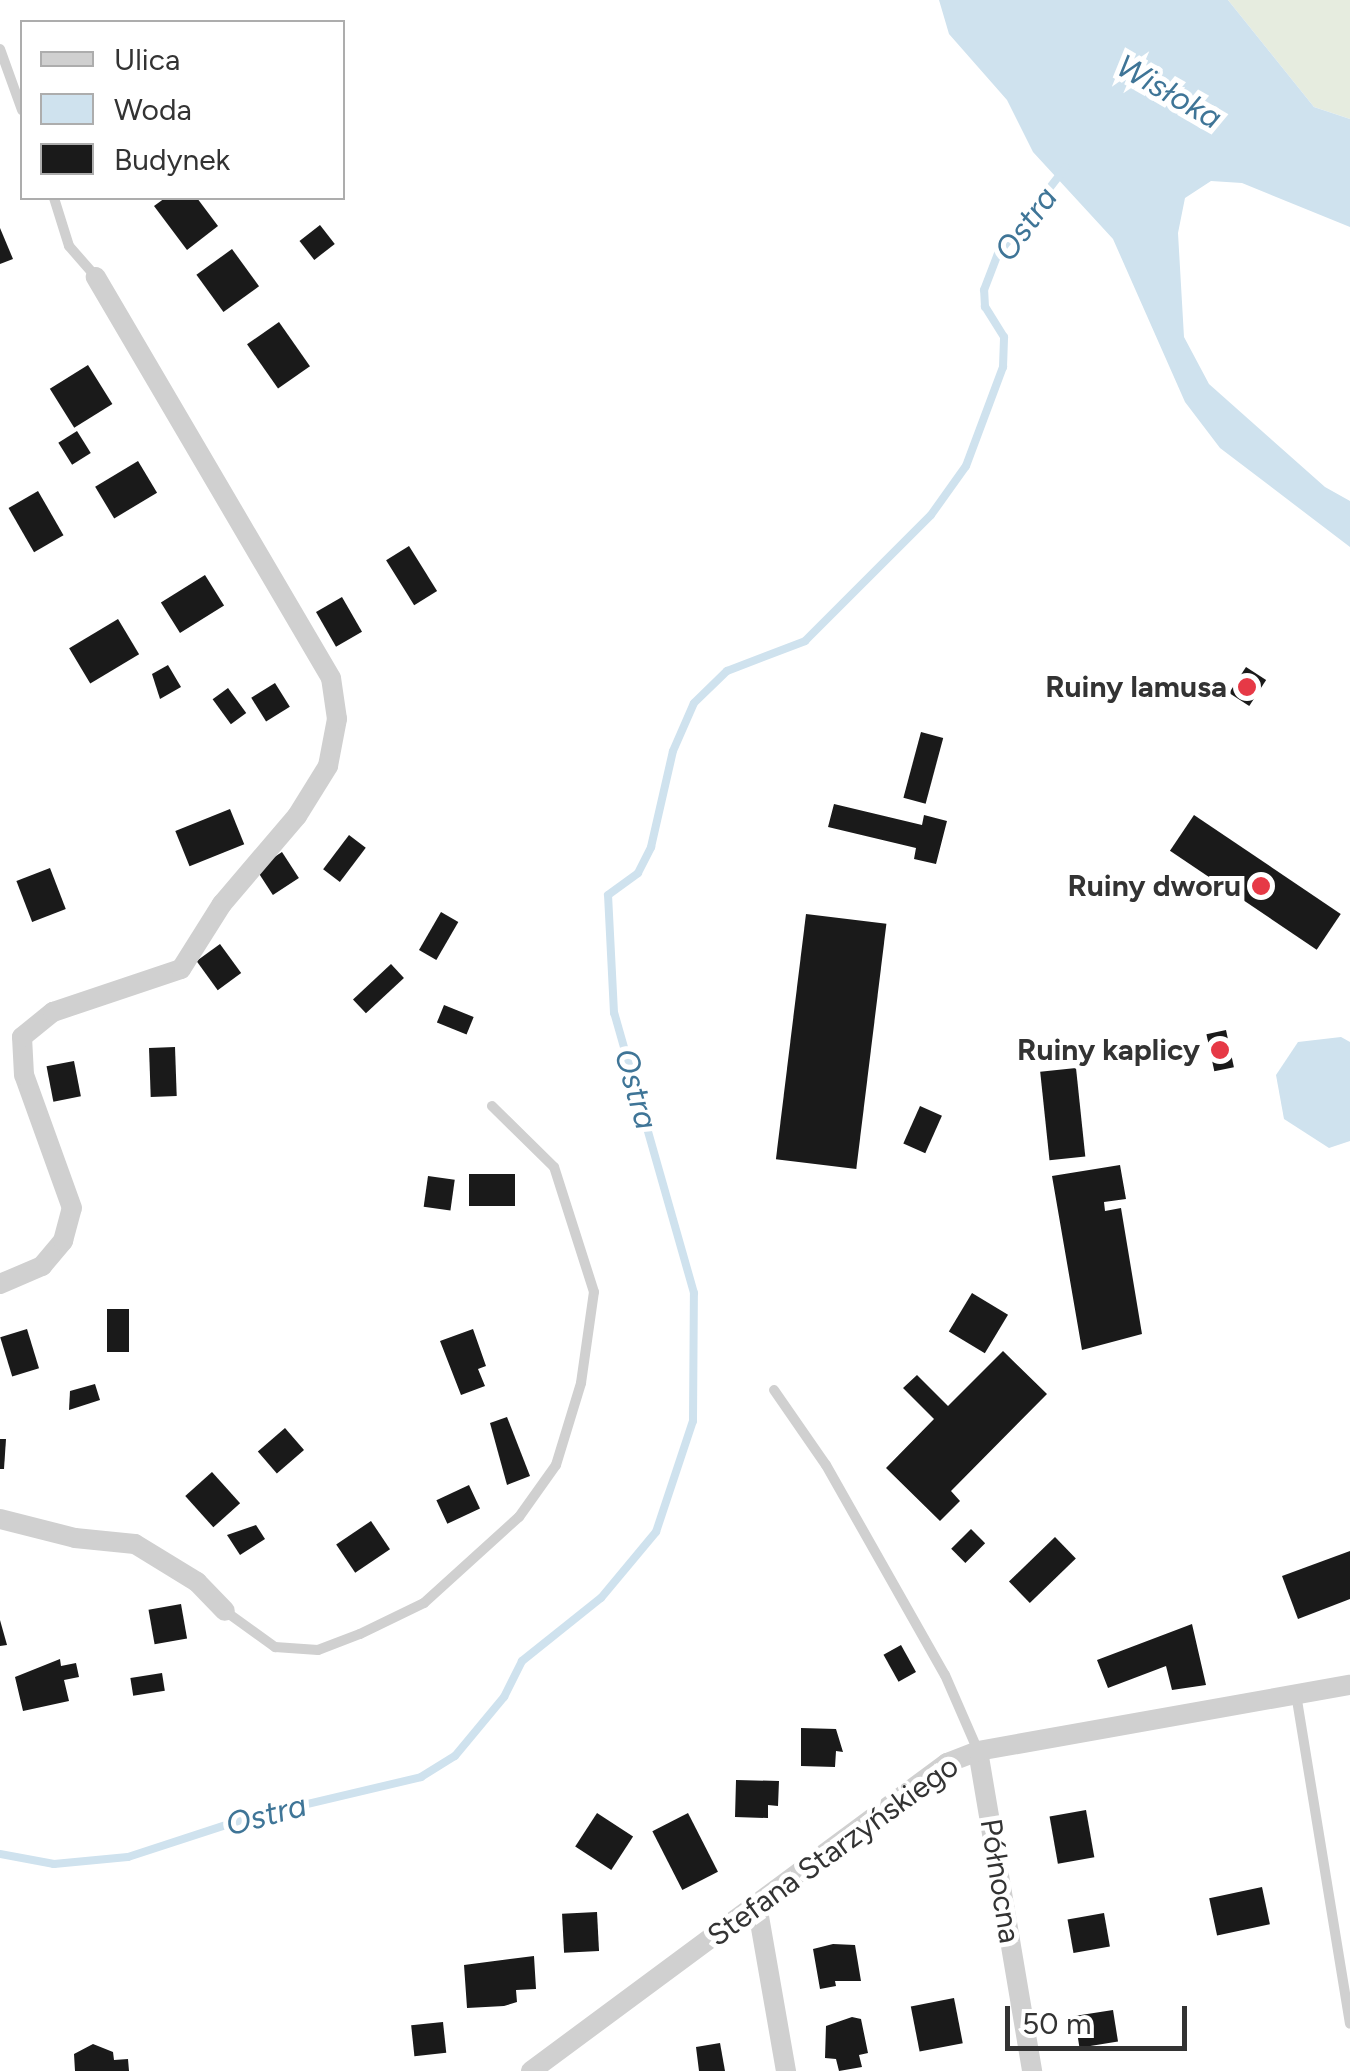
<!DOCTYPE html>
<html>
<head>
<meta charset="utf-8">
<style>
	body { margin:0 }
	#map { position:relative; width:1350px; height:2071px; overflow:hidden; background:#fff; font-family:Figtree,sans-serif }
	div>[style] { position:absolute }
	.green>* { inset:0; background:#e6ecdf }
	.water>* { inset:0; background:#cfe2ee }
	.stream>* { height:8px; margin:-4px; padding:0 4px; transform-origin:4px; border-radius:4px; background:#cfe2ee }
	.building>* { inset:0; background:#1a1a1a; transform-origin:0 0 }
	.lane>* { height:10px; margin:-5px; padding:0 5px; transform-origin:5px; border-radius:5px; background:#d0d0d0 }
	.street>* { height:20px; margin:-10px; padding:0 10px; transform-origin:10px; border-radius:10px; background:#d0d0d0 }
	.dots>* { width:28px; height:28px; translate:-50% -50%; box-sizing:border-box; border:5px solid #fff; border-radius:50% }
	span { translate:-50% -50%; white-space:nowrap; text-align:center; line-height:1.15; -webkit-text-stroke:10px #fff; paint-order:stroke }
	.poi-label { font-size:30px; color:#333; font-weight:700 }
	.right { translate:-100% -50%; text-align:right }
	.street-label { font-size:30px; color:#333 }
	.water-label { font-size:32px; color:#3f7597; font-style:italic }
	.legend { position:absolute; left:20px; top:20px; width:325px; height:180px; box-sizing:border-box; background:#fff; border:2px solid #adadad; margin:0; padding:12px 18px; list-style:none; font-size:30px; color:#333 }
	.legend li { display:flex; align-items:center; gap:20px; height:50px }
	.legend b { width:50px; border:2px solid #adadad }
	.scale { position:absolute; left:1005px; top:2006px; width:182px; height:45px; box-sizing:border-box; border:5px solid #333; border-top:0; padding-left:12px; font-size:30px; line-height:35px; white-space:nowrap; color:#333; -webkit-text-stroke:8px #fff; paint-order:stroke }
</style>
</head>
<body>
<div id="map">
	<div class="green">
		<div style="clip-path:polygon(1228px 0,1350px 0,1350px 119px,1314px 107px)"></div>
	</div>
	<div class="water">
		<div style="clip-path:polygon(939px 0,1228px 0,1314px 107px,1350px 119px,1350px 227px,1242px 183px,1211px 181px,1185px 198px,1178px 233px,1184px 337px,1209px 384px,1325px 487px,1350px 501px,1350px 547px,1220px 448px,1185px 402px,1113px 239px,1033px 152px,1007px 100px,949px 34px)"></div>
		<div style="clip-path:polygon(1341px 1037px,1350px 1042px,1350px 1141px,1329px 1148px,1284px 1119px,1276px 1075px,1298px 1042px)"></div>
	</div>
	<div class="stream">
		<div style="left:0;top:1854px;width:55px;rotate:10.5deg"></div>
		<div style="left:54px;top:1864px;width:74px;rotate:-5.4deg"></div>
		<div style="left:128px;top:1857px;width:122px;rotate:-18.1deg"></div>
		<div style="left:244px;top:1819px;width:182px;rotate:-13.3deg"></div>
		<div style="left:421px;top:1777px;width:40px;rotate:-32deg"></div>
		<div style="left:455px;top:1756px;width:77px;rotate:-50.3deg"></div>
		<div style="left:504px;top:1697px;width:40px;rotate:-63.4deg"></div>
		<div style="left:522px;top:1661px;width:101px;rotate:-38.6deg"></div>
		<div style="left:601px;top:1598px;width:86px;rotate:-50.2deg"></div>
		<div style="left:656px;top:1532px;width:117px;rotate:-71.6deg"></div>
		<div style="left:693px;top:1421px;width:128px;rotate:-89.6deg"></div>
		<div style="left:694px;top:1293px;width:291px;rotate:-105.9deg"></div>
		<div style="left:614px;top:1013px;width:118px;rotate:-92.9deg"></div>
		<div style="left:608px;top:895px;width:37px;rotate:-36deg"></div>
		<div style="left:638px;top:873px;width:29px;rotate:-63deg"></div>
		<div style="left:651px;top:847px;width:98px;rotate:-77.1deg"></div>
		<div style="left:673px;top:751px;width:52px;rotate:-66.4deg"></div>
		<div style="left:694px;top:703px;width:46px;rotate:-44.1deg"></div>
		<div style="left:727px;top:671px;width:84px;rotate:-21deg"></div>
		<div style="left:805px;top:641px;width:178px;rotate:-45deg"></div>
		<div style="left:931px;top:515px;width:60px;rotate:-54.5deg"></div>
		<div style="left:966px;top:466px;width:106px;rotate:-69.5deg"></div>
		<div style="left:1003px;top:367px;width:30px;rotate:-88deg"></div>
		<div style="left:1004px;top:337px;width:36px;rotate:-122deg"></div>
		<div style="left:985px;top:307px;width:17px;rotate:-93deg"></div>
		<div style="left:984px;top:290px;width:39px;rotate:-69deg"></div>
		<div style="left:998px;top:254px;width:110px;rotate:-52deg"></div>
	</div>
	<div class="building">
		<div style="clip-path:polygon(165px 198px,197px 198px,218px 226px,187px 250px,154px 206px)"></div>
		<div style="left:320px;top:225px;width:24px;height:26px;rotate:52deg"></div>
		<div style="clip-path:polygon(0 228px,13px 259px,0 264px)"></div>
		<div style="left:232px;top:249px;width:46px;height:44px;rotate:54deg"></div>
		<div style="left:279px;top:322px;width:54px;height:39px;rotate:55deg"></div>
		<div style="left:88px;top:365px;width:46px;height:45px;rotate:58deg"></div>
		<div style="left:77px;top:431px;width:26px;height:22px;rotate:58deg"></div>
		<div style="left:138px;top:461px;width:37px;height:50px;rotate:59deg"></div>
		<div style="left:38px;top:491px;width:51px;height:34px;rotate:60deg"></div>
		<div style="left:409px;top:546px;width:53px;height:27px;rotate:58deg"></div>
		<div style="left:205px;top:575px;width:36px;height:52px;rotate:58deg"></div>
		<div style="left:342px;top:597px;width:40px;height:30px;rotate:60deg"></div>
		<div style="left:118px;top:619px;width:41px;height:57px;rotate:59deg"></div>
		<div style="clip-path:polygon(168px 665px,181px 687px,160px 699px,152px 674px)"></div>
		<div style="left:1246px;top:667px;width:24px;height:31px;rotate:33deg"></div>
		<div style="left:275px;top:683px;width:28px;height:28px;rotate:58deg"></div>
		<div style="left:228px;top:688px;width:31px;height:19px;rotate:54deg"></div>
		<div style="left:921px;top:732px;width:23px;height:68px;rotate:15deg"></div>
		<div style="clip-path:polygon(834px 804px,922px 825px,924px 815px,947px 821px,936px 864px,914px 859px,916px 848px,828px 827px)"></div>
		<div style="left:230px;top:809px;width:38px;height:59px;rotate:68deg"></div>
		<div style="left:1194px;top:815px;width:177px;height:43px;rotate:34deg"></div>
		<div style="left:349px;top:835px;width:21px;height:43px;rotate:37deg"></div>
		<div style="left:282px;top:852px;width:31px;height:31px;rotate:57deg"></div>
		<div style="left:50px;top:868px;width:44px;height:36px;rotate:69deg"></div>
		<div style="left:441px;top:912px;width:20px;height:44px;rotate:30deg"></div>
		<div style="left:806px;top:914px;width:81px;height:247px;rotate:7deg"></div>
		<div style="left:220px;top:944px;width:36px;height:29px;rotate:54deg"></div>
		<div style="left:391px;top:964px;width:19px;height:52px;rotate:47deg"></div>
		<div style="left:444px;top:1005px;width:32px;height:19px;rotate:22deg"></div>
		<div style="left:1226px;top:1030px;width:38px;height:20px;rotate:78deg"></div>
		<div style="left:175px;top:1047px;width:49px;height:26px;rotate:88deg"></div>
		<div style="left:74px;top:1061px;width:36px;height:28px;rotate:79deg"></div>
		<div style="left:1076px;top:1068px;width:89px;height:36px;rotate:84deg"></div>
		<div style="left:920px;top:1106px;width:24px;height:41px;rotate:24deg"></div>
		<div style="clip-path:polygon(1120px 1165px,1126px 1199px,1104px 1202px,1105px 1211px,1121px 1208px,1142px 1334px,1082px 1350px,1052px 1176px)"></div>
		<div style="left:469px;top:1174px;width:46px;height:32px"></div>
		<div style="left:428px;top:1176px;width:27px;height:31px;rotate:8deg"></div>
		<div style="left:972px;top:1293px;width:42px;height:45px;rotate:31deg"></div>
		<div style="left:107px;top:1309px;width:22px;height:43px"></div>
		<div style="left:27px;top:1329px;width:41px;height:28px;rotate:73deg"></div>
		<div style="clip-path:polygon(473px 1329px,486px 1366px,478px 1369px,485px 1386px,461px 1395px,440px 1341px)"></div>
		<div style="clip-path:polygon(1003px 1351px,1047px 1394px,951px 1491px,960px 1501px,940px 1521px,886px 1468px,934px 1419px,903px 1388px,917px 1375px,948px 1406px)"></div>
		<div style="clip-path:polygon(95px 1384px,100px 1400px,69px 1410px,70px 1391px)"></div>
		<div style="clip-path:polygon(507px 1417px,530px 1476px,507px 1485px,490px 1423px)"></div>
		<div style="left:285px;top:1428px;width:29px;height:36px;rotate:49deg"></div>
		<div style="clip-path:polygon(0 1439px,6px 1439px,4px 1469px,0 1469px)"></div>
		<div style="left:212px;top:1472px;width:42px;height:36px;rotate:48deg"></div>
		<div style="left:469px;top:1485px;width:26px;height:36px;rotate:65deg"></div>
		<div style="left:371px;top:1521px;width:34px;height:42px;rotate:56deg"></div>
		<div style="clip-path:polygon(256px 1525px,265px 1539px,240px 1555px,227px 1535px)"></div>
		<div style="left:971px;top:1529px;width:20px;height:28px;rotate:45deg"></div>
		<div style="left:1055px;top:1537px;width:30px;height:64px;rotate:46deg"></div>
		<div style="clip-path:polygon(1350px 1551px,1350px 1599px,1298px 1619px,1282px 1576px)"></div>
		<div style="left:181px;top:1604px;width:35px;height:33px;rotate:80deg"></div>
		<div style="clip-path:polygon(0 1620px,7px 1645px,0 1646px)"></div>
		<div style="clip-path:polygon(1192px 1624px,1206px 1685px,1172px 1690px,1166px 1666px,1108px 1688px,1097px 1660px)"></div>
		<div style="left:901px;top:1645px;width:31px;height:20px;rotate:61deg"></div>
		<div style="clip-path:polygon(60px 1659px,61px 1666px,76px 1663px,79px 1677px,64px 1680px,69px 1701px,23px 1711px,15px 1677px)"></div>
		<div style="left:162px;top:1673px;width:18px;height:32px;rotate:81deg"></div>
		<div style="clip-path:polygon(801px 1728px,836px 1729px,843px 1752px,836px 1751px,835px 1767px,801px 1766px)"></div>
		<div style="clip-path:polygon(736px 1780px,779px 1781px,778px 1806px,768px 1805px,768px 1818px,735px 1817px)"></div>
		<div style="left:1086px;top:1810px;width:48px;height:37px;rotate:80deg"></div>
		<div style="left:597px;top:1813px;width:43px;height:40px;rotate:33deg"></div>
		<div style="left:688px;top:1813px;width:66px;height:40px;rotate:63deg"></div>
		<div style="left:1262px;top:1887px;width:38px;height:54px;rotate:78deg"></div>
		<div style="left:597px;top:1912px;width:39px;height:35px;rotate:87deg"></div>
		<div style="left:1104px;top:1913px;width:34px;height:37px;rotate:80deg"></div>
		<div style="clip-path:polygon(833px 1944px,855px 1945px,861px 1981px,835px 1981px,836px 1986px,820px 1989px,813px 1949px)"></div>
		<div style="clip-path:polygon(534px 1956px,536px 1989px,516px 1990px,517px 2002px,504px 2006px,467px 2008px,464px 1965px)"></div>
		<div style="left:954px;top:1998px;width:46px;height:44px;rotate:79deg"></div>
		<div style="left:1113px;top:2010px;width:32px;height:39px;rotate:81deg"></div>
		<div style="clip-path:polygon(852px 2017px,861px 2019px,868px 2053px,859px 2055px,862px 2067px,839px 2071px,836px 2059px,825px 2058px,826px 2026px)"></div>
		<div style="left:443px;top:2022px;width:31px;height:32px;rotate:84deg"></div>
		<div style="clip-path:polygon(720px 2043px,725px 2071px,699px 2071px,696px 2047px)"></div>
		<div style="clip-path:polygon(93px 2044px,113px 2052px,114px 2060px,128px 2059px,129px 2071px,75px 2071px,74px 2054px)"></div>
	</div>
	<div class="lane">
		<div style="left:0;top:49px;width:65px;rotate:70.2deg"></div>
		<div style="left:54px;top:198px;width:50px;rotate:72.6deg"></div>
		<div style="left:69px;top:246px;width:41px;rotate:48.9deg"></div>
		<div style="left:774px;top:1390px;width:91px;rotate:55.3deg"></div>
		<div style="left:826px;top:1465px;width:241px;rotate:60.5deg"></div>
		<div style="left:945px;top:1675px;width:83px;rotate:66.5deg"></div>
		<div style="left:225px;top:1611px;width:62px;rotate:35.8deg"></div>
		<div style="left:275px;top:1647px;width:43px;rotate:4deg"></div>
		<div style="left:318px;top:1650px;width:45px;rotate:-20.9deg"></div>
		<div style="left:360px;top:1634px;width:71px;rotate:-25.8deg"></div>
		<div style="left:424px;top:1603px;width:128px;rotate:-42.2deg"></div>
		<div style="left:519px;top:1517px;width:64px;rotate:-54.6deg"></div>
		<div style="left:556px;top:1465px;width:86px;rotate:-73deg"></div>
		<div style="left:581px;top:1383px;width:92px;rotate:-81.9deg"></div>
		<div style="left:594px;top:1292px;width:131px;rotate:-107.7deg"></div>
		<div style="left:554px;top:1167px;width:87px;rotate:-135.5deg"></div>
		<div style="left:1296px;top:1694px;width:334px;rotate:80.7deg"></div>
	</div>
	<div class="street">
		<div style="left:0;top:1284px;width:46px;rotate:-23.2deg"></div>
		<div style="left:42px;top:1266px;width:33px;rotate:-50deg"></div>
		<div style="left:63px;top:1241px;width:34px;rotate:-75deg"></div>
		<div style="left:72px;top:1208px;width:141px;rotate:-109.8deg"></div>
		<div style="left:24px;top:1075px;width:38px;rotate:-93deg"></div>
		<div style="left:22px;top:1037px;width:40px;rotate:-39deg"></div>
		<div style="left:53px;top:1012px;width:135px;rotate:-18.6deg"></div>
		<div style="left:181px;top:969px;width:77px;rotate:-57.8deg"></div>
		<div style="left:222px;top:904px;width:116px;rotate:-49.6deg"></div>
		<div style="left:297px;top:816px;width:59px;rotate:-58.2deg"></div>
		<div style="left:328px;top:766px;width:48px;rotate:-79.2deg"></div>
		<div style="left:337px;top:719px;width:41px;rotate:-98.3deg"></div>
		<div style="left:331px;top:678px;width:465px;rotate:-120.4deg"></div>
		<div style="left:0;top:1519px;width:77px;rotate:14.2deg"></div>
		<div style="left:75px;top:1538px;width:60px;rotate:5.7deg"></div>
		<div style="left:135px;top:1544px;width:73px;rotate:31.5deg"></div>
		<div style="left:197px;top:1582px;width:40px;rotate:46deg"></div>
		<div style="left:978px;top:1751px;width:325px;rotate:80.4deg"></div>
		<div style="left:757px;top:1905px;width:169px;rotate:80.1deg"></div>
		<div style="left:531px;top:2071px;width:518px;rotate:-36.52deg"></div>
		<div style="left:947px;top:1763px;width:33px;rotate:-21deg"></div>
		<div style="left:978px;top:1751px;width:378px;rotate:-10.1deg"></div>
	</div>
	<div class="dots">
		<div style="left:1247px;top:687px;background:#e63946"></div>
		<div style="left:1261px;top:886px;background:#e63946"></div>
		<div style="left:1220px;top:1050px;background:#e63946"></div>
	</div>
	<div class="poi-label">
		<span class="right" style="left:1227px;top:687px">Ruiny lamusa</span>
		<span class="right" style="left:1241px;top:886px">Ruiny dworu</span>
		<span class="right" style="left:1200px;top:1050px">Ruiny kaplicy</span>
	</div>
	<div class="street-label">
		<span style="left:833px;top:1851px;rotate:-36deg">Stefana Starzyńskiego</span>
		<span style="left:1000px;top:1881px;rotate:81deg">Północna</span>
	</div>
	<div class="water-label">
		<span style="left:1169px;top:92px;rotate:30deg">Wisłoka</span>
		<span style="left:1026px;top:224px;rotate:-54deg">Ostra</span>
		<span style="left:636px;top:1089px;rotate:74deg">Ostra</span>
		<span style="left:266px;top:1815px;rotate:-15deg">Ostra</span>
	</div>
	<ul class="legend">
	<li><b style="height:12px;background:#d0d0d0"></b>Ulica</li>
	<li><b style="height:28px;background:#cfe2ee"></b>Woda</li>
	<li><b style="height:28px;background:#1a1a1a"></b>Budynek</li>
	</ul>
	<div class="scale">50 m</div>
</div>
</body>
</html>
